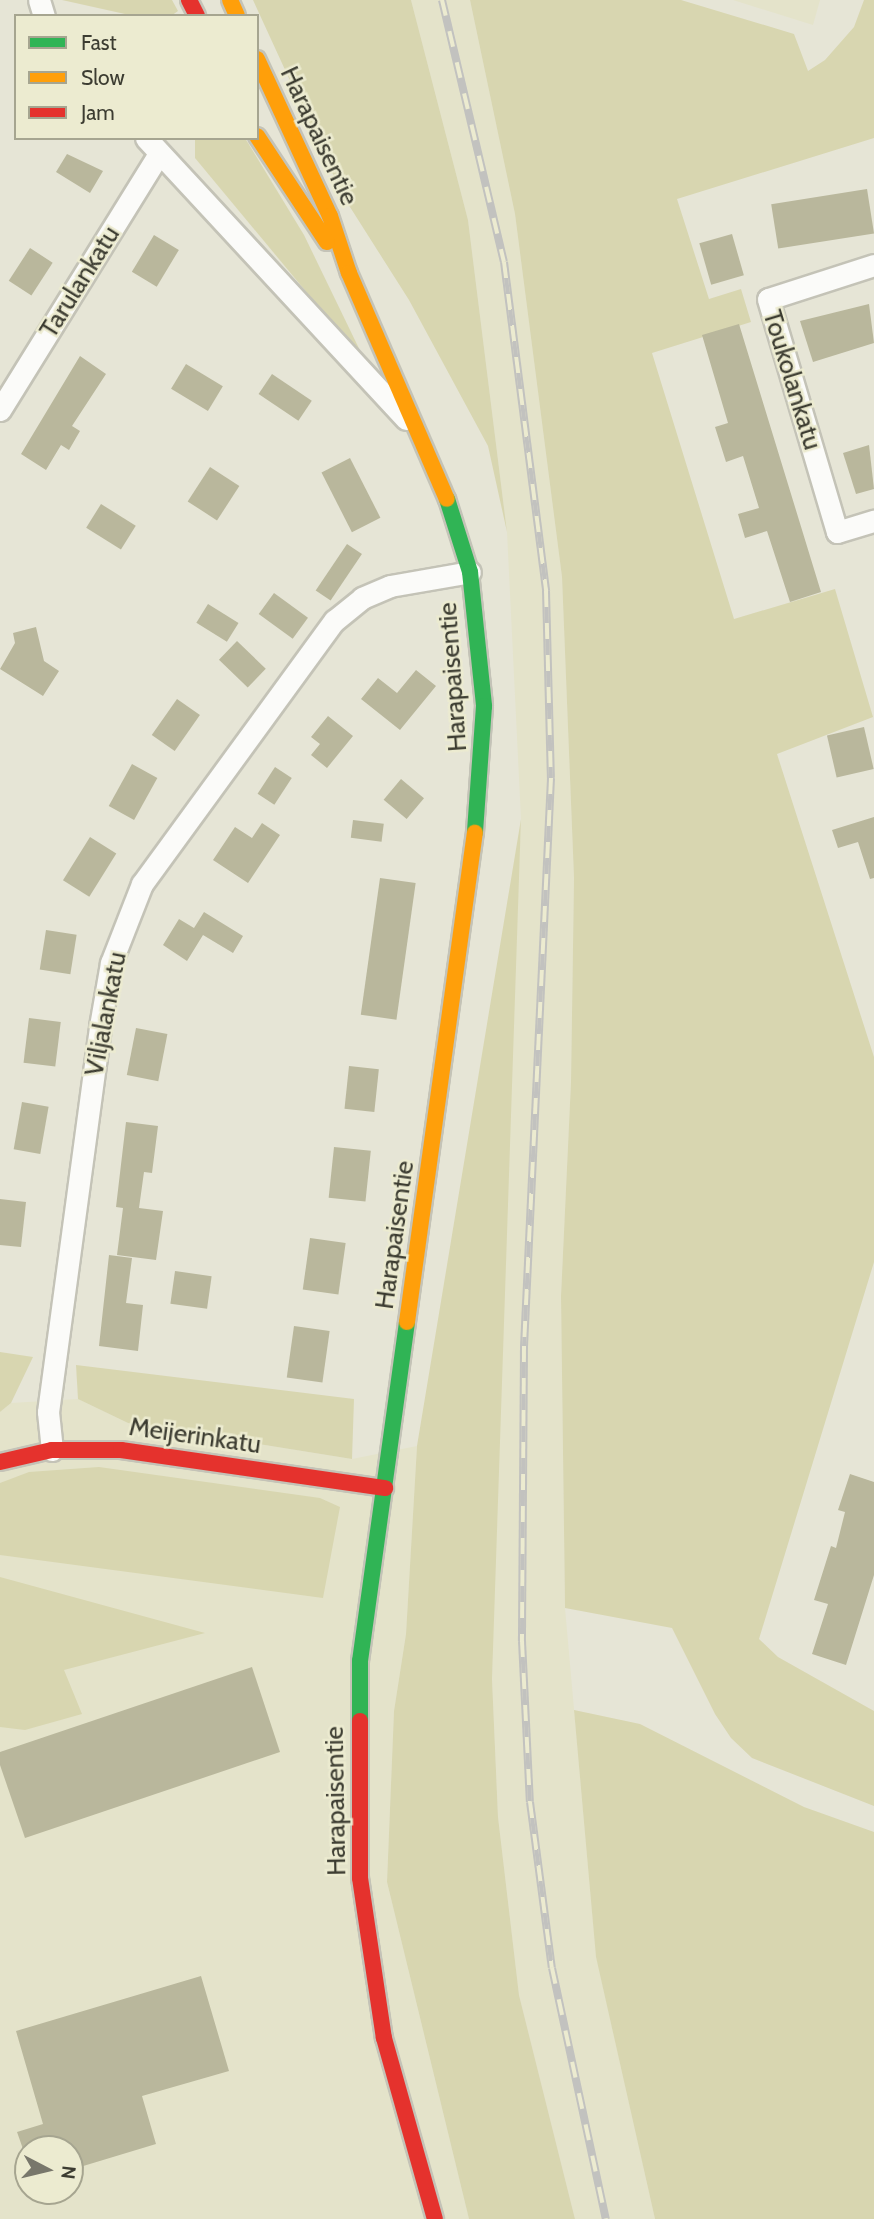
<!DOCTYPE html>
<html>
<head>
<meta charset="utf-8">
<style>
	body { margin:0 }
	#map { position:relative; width:874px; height:2219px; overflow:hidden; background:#e6e5d6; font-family:Cabin,sans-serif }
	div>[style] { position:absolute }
	.built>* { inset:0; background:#e4e3ca }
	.green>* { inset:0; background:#d8d6b0 }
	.building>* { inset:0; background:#b9b79c; transform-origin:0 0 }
	.roads { filter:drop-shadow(2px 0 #c4c3b7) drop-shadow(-2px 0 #c4c3b7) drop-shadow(0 2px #c4c3b7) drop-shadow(0 -2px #c4c3b7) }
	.street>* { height:21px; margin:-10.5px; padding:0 10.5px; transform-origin:10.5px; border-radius:10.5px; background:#fbfbf9 }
	.fast>* { height:16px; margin:-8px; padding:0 8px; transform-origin:8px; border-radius:8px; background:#30b455 }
	.slow>* { height:16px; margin:-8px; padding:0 8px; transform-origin:8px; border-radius:8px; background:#ff9f0a }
	.jam>* { height:16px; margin:-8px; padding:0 8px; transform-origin:8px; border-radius:8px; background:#e5322d }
	.rail>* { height:8px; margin-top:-4px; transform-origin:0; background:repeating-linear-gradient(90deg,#ecebd0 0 16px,#c2c2bf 0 32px); box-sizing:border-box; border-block:2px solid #c2c2bf }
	span { translate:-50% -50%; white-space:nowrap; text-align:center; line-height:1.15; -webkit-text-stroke:5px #ecebd0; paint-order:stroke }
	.street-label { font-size:26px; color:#3c3c31 }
	.legend { position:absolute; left:14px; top:14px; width:245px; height:126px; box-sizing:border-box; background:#ecebd0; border:2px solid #a6a590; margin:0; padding:9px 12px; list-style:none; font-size:21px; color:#3c3c31 }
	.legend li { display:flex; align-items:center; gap:14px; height:35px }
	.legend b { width:35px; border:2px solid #a6a590 }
	.north { position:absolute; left:14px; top:2135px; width:70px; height:70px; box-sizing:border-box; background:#ecebd0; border:2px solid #a6a590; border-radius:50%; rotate:97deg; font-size:19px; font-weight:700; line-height:28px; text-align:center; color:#3c3c31 }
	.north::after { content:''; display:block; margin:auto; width:24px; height:32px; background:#78776b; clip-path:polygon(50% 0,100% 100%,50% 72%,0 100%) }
</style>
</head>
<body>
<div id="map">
	<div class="built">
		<div style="clip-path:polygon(411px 0,470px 0,515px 214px,562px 577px,574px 878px,571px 1082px,561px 1296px,565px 1608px,596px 1956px,655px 2219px,575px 2219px,519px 1995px,498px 1817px,492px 1679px,496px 1463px,521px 819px,507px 532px,468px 220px)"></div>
		<div style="clip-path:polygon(733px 0,820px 0,813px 25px)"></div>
		<div style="clip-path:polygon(evenodd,78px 1399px,128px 1423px,352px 1459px,417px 1446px,406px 1634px,394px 1711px,387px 1882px,469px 2219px,0 2219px,0 1412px,11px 1403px,78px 1399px,28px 2149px,70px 2149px,70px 2191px,28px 2191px,28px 2149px)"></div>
	</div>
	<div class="green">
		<div style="clip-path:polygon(62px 0,172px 0,178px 11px,171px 16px,134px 16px)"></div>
		<div style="clip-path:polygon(253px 0,411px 0,468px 220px,507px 532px,488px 446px,409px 300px,343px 196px)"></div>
		<div style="clip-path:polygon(470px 0,681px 0,794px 34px,808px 71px,825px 60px,854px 27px,864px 0,874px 0,874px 138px,677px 199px,709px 299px,741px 289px,751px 322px,652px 353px,734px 619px,835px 589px,873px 717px,777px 754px,874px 1057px,874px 1262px,759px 1639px,778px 1657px,874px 1711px,874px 1806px,752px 1758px,731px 1738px,715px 1714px,672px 1628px,565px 1608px,561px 1296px,571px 1082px,574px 878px,562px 577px,515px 214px)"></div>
		<div style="clip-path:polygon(195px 138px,245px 138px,304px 235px,367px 365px,195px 158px)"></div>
		<div style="clip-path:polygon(521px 819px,492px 1679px,498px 1817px,519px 1995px,575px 2219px,469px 2219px,387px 1882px,394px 1711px,406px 1634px,417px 1446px)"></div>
		<div style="clip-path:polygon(0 1352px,33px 1357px,11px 1403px,0 1412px)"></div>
		<div style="clip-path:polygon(76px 1365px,354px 1399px,352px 1459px,128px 1423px,78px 1399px)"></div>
		<div style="clip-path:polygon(99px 1467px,320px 1498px,340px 1507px,323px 1598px,0 1555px,0 1483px,29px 1472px)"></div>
		<div style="clip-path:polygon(0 1577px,205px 1633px,64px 1670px,82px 1714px,25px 1730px,0 1727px)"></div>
		<div style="clip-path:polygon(574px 1710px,640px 1724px,804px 1807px,874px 1832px,874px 2219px,655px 2219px,596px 1957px)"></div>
	</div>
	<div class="building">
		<div style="clip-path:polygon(67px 154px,103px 171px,90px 193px,56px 172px)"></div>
		<div style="left:867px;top:189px;width:45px;height:97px;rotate:81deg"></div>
		<div style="left:732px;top:234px;width:43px;height:34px;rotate:74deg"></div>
		<div style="left:154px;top:235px;width:29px;height:43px;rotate:31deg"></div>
		<div style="left:30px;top:248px;width:27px;height:39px;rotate:33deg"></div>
		<div style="clip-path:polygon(869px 304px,874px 343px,813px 362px,800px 321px)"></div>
		<div style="clip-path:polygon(739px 324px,821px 592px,790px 602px,767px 531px,745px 538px,738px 514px,759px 508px,743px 456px,726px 462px,715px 427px,728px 423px,702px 335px)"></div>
		<div style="clip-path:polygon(80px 356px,106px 374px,72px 426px,80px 431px,69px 450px,61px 445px,46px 470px,21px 454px)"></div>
		<div style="left:186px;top:364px;width:43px;height:29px;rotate:31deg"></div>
		<div style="left:272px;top:374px;width:48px;height:24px;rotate:34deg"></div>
		<div style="clip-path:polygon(869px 445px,874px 489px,856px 494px,843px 453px)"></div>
		<div style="left:350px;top:458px;width:67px;height:32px;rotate:63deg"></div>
		<div style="left:210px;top:467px;width:35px;height:41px;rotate:33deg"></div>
		<div style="left:101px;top:504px;width:41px;height:28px;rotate:32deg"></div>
		<div style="left:347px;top:544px;width:18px;height:56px;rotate:34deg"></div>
		<div style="left:274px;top:593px;width:42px;height:26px;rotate:36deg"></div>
		<div style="left:208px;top:604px;width:36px;height:22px;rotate:32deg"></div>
		<div style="clip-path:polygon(36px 627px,44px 661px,59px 671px,43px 696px,0 669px,15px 643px,13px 633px)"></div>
		<div style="left:237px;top:641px;width:40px;height:26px;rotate:44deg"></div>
		<div style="clip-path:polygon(416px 670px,436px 686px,400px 730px,361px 699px,378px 678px,397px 693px)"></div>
		<div style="left:177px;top:699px;width:28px;height:44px;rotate:35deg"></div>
		<div style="clip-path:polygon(328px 716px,353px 736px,327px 768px,311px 755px,320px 744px,311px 737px)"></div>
		<div style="left:864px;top:727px;width:43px;height:38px;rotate:77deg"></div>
		<div style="left:132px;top:764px;width:29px;height:48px;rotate:29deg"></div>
		<div style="left:275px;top:767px;width:20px;height:32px;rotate:33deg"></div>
		<div style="left:401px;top:779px;width:30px;height:27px;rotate:40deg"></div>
		<div style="clip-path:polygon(874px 817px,874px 878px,870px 879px,858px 842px,838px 848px,832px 830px)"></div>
		<div style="left:353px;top:820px;width:31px;height:18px;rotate:7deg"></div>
		<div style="clip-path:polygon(262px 823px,280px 835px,248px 883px,213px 860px,235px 827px,252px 838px)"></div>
		<div style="left:90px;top:837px;width:31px;height:51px;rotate:32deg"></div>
		<div style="left:380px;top:878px;width:36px;height:138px;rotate:8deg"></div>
		<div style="clip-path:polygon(204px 912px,243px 936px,233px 953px,203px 935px,187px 961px,163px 945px,179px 919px,194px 928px)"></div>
		<div style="left:46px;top:930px;width:31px;height:40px;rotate:9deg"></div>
		<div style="left:29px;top:1018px;width:32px;height:45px;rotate:7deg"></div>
		<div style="left:136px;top:1028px;width:32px;height:48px;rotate:11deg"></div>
		<div style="left:349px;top:1066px;width:30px;height:43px;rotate:6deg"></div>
		<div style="left:22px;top:1102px;width:27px;height:48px;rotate:10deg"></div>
		<div style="clip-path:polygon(126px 1122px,158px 1126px,152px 1173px,144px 1172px,139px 1208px,163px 1211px,156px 1260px,117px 1255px,123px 1208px,116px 1207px)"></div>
		<div style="left:334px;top:1147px;width:37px;height:51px;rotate:6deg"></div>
		<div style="clip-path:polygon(0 1199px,26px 1202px,21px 1247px,0 1245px)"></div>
		<div style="left:310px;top:1238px;width:36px;height:52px;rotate:8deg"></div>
		<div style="clip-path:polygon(109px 1255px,132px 1258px,126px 1303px,143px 1305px,138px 1351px,99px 1346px)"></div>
		<div style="left:175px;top:1271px;width:37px;height:33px;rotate:8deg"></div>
		<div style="left:294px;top:1326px;width:36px;height:52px;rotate:8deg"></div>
		<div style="clip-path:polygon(850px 1474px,874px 1482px,874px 1575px,846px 1665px,812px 1654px,828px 1604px,814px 1600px,831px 1546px,836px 1548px,845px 1512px,838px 1510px)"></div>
		<div style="clip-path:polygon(252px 1667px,280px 1752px,25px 1838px,0 1765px,0 1752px)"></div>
		<div style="clip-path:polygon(201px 1976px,229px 2071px,142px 2096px,156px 2144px,70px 2170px,70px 2149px,23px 2149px,17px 2132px,43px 2124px,16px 2031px)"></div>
	</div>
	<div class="roads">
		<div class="street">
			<div style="left:39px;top:0;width:17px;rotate:73deg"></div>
			<div style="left:146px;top:138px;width:383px;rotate:47.2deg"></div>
			<div style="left:874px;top:265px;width:111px;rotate:162.2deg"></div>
			<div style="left:768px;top:299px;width:243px;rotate:73.5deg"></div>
			<div style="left:837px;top:532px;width:39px;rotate:-17deg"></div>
			<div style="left:0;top:410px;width:301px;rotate:-58.2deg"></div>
			<div style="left:52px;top:1450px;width:38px;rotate:-96deg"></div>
			<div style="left:48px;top:1412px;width:389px;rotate:-82.3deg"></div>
			<div style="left:100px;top:1026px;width:64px;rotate:-80.1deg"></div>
			<div style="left:111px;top:963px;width:85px;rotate:-68.6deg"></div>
			<div style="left:142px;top:884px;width:326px;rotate:-53.9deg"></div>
			<div style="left:334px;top:621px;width:36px;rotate:-39deg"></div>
			<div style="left:362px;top:598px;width:30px;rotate:-23deg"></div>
			<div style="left:390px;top:586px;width:81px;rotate:-9.9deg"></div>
		</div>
		<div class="fast">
			<div style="left:447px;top:499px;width:77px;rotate:72.5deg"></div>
			<div style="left:470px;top:572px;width:135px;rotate:84deg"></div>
			<div style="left:484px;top:706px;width:127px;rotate:94.1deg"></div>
			<div style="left:360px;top:1721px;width:60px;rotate:-90deg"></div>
			<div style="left:360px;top:1661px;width:342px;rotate:-82.1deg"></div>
		</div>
		<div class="slow">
			<div style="left:230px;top:0;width:17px;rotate:66deg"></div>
			<div style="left:257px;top:59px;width:173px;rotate:65.1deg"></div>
			<div style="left:330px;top:216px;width:60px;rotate:71.6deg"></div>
			<div style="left:349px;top:273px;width:246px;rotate:66.6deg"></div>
			<div style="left:257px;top:136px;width:127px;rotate:56.6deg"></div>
			<div style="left:407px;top:1322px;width:494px;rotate:-82.1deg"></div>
		</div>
		<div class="jam">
			<div style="left:189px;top:0;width:18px;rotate:63deg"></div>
			<div style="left:0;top:1462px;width:53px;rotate:-13deg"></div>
			<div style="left:52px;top:1450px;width:69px"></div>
			<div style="left:121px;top:1450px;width:267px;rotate:8.2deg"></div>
			<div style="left:360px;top:1721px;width:157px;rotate:90deg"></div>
			<div style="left:360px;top:1878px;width:162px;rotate:81.5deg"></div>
			<div style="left:384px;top:2038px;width:188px;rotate:74.3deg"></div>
		</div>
	</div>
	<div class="rail">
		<div style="left:442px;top:0;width:269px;rotate:76.7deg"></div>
		<div style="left:504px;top:262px;width:332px;rotate:82.7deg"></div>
		<div style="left:546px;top:591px;width:187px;rotate:88.5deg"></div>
		<div style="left:551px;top:778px;width:569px;rotate:92.72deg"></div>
		<div style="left:524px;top:1346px;width:295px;rotate:90.4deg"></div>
		<div style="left:522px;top:1641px;width:161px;rotate:87.2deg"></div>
		<div style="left:530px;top:1802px;width:167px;rotate:82.5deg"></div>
		<div style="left:552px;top:1968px;width:257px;rotate:77.9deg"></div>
	</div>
	<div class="street-label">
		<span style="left:319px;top:136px;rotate:65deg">Harapaisentie</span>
		<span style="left:80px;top:282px;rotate:-58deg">Tarulankatu</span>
		<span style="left:792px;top:380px;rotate:73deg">Toukolankatu</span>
		<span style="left:453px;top:677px;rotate:-94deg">Harapaisentie</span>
		<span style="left:106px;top:1014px;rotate:-79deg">Viljalankatu</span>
		<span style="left:395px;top:1235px;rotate:-82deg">Harapaisentie</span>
		<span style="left:195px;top:1436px;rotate:8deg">Meijerinkatu</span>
		<span style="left:336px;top:1801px;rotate:-91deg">Harapaisentie</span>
	</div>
	<ul class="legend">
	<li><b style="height:9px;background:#30b455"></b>Fast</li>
	<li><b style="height:9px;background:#ff9f0a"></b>Slow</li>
	<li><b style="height:9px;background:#e5322d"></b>Jam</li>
	</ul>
	<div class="north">N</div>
</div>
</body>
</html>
